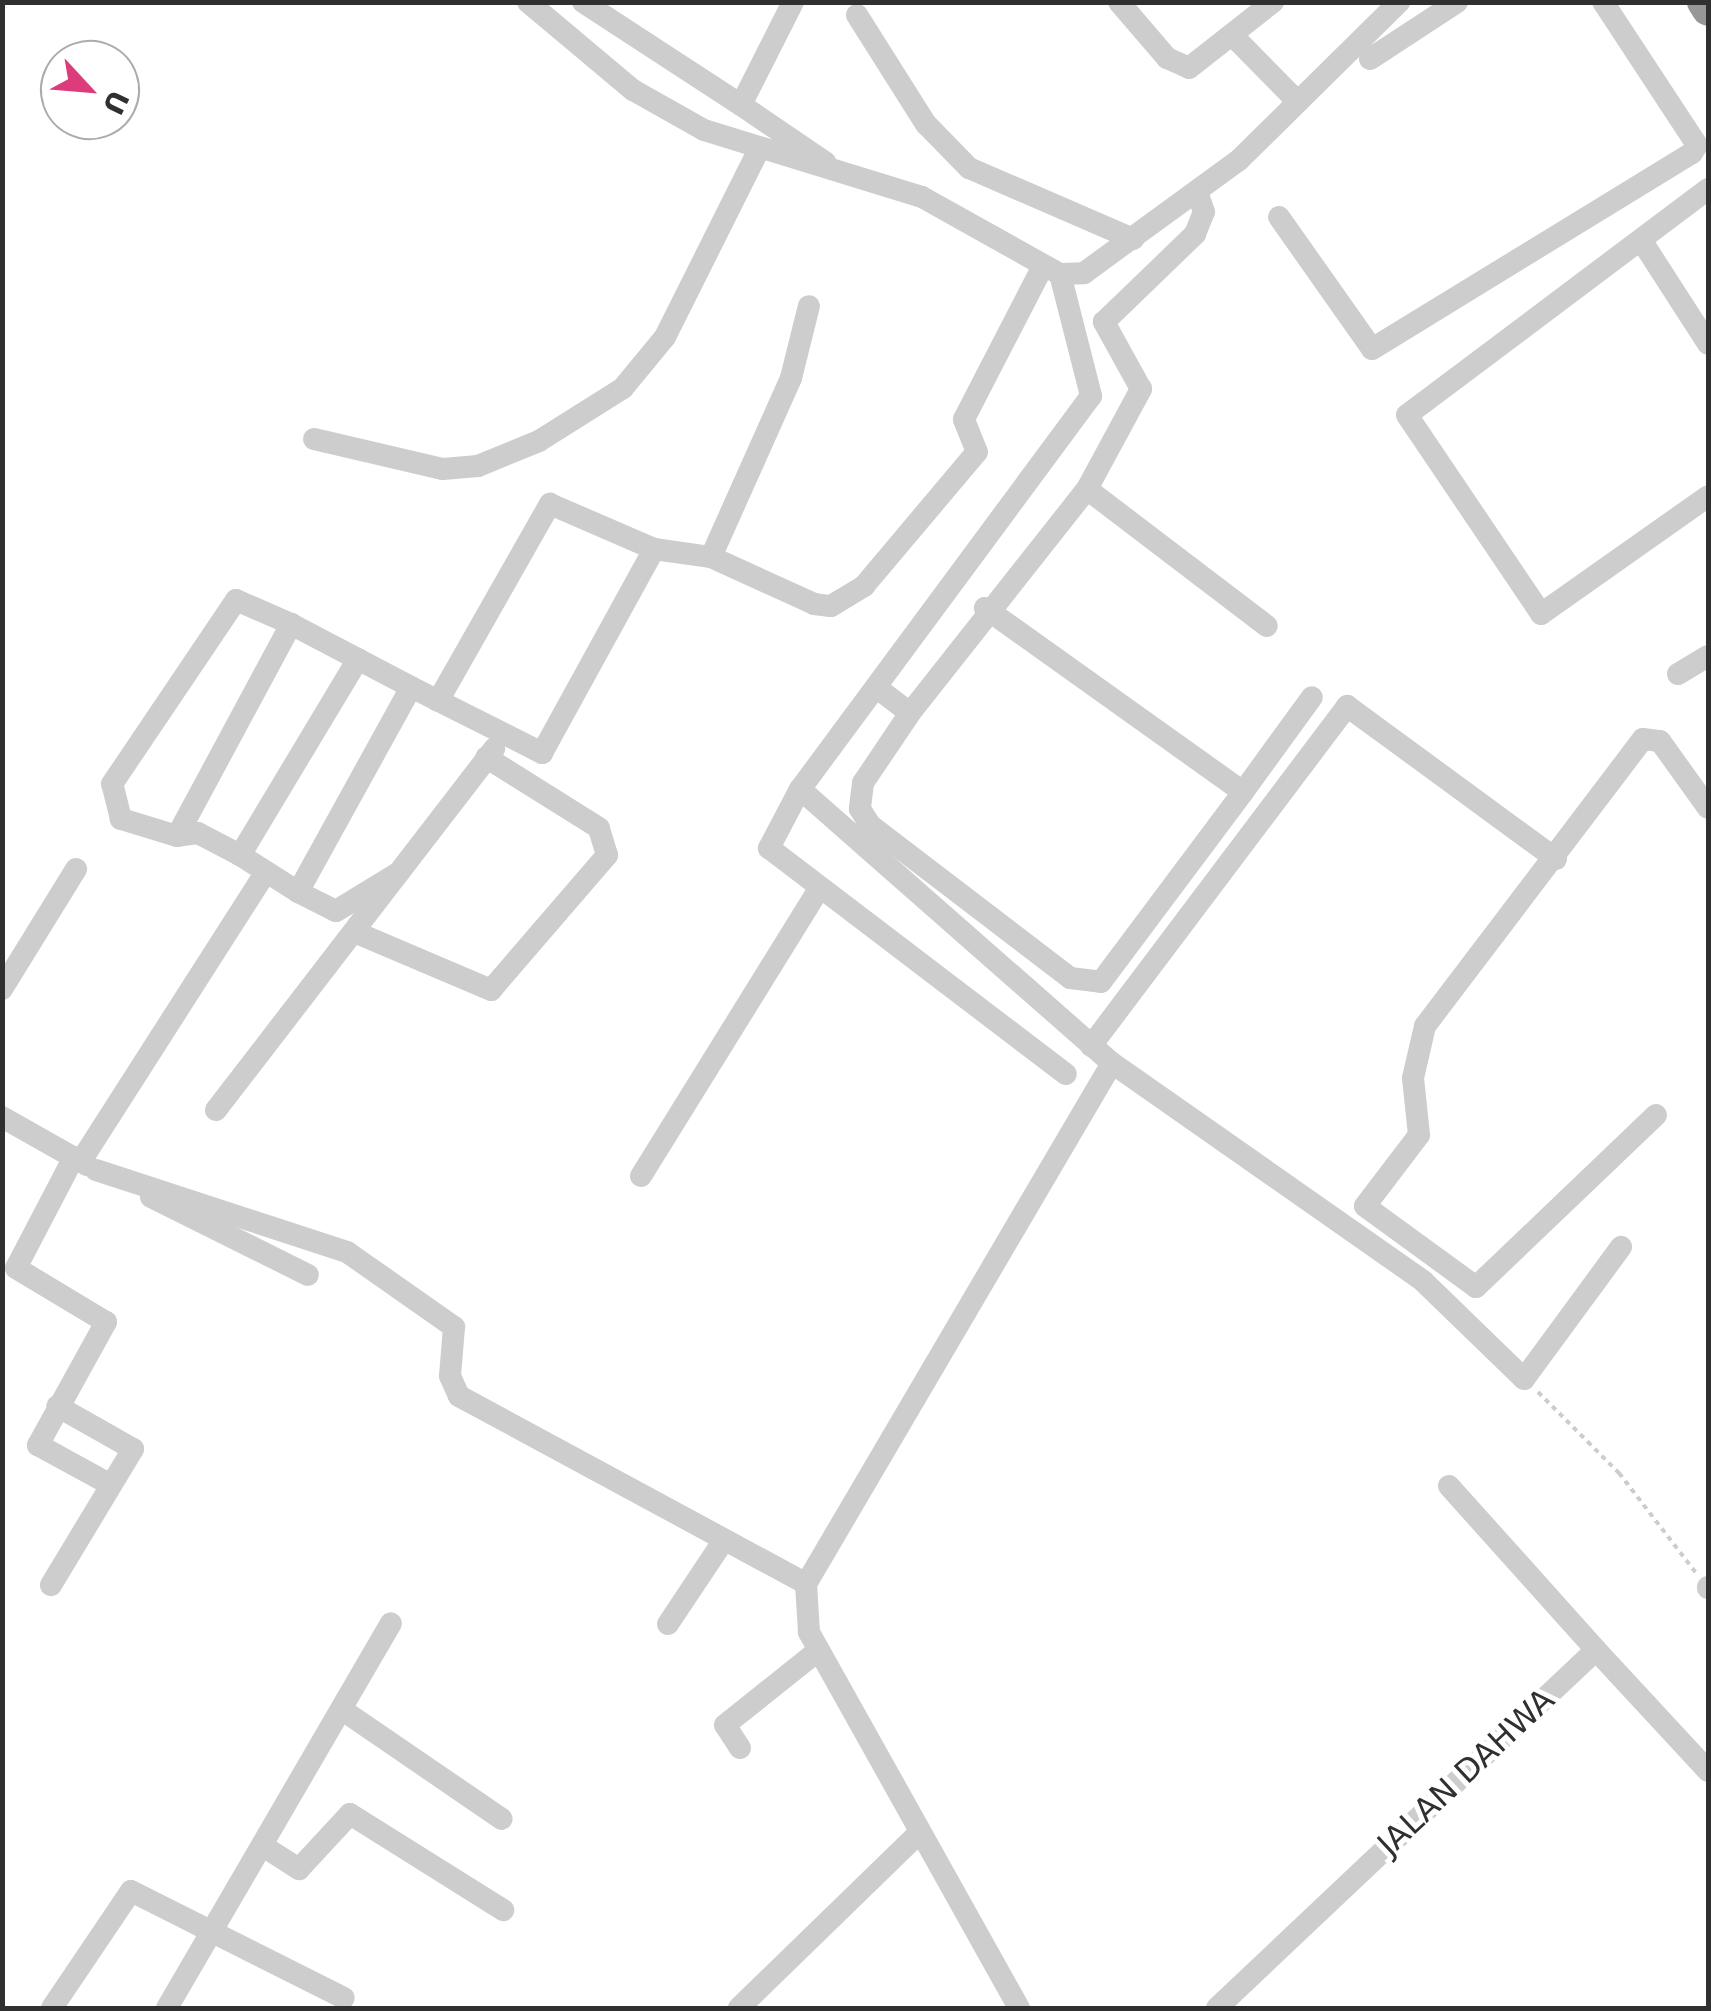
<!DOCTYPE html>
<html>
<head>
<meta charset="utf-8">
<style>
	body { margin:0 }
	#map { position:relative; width:1711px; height:2011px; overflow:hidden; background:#fff; font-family:"DejaVu Sans",sans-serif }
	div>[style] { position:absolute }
	.path>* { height:4px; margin-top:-2px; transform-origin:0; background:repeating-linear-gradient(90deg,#cdcdcd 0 5px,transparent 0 10px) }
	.minor>* { height:22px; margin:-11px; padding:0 11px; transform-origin:11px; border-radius:11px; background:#cdcdcd }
	.highway>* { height:32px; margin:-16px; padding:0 16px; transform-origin:16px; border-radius:16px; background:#979797 }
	span { translate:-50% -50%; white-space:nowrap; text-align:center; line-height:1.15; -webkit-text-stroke:10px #fff; paint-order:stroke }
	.street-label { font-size:32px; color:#303030 }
	.frame { position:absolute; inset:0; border:5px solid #303030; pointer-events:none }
	.north { position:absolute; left:40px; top:40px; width:100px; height:100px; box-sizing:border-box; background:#fff; border:2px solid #acacac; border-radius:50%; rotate:116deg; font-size:28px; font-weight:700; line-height:40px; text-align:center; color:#303030 }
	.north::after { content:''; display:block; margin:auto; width:35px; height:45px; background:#dc3c79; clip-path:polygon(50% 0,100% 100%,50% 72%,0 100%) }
</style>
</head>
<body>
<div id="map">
	<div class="path">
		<div style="left:1538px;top:1392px;width:115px;rotate:45deg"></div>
		<div style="left:1619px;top:1473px;width:126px;rotate:52.4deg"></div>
	</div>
	<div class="minor">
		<div style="left:528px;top:2px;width:137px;rotate:40deg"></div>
		<div style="left:633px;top:90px;width:81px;rotate:29.4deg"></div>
		<div style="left:704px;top:130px;width:228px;rotate:17.1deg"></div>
		<div style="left:922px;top:197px;width:158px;rotate:29.2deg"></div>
		<div style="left:1060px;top:274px;width:24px;rotate:-2deg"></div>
		<div style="left:1084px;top:273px;width:192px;rotate:-36.1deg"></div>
		<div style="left:1239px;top:160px;width:225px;rotate:-44.6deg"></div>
		<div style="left:583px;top:2px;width:189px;rotate:33.1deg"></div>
		<div style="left:793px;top:2px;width:115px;rotate:116.8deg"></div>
		<div style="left:741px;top:105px;width:102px;rotate:34.2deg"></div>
		<div style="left:1119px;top:2px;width:74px;rotate:49.4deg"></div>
		<div style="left:1167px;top:58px;width:24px;rotate:24deg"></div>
		<div style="left:1189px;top:68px;width:107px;rotate:-38.2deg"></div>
		<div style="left:857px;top:15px;width:129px;rotate:57.7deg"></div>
		<div style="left:926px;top:124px;width:62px;rotate:45.7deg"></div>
		<div style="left:969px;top:168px;width:179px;rotate:23.4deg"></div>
		<div style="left:1234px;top:37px;width:88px;rotate:45.5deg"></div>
		<div style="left:1370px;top:59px;width:104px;rotate:-33.2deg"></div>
		<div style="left:1708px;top:189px;width:376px;rotate:143.1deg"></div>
		<div style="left:1407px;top:415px;width:240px;rotate:56deg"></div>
		<div style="left:1541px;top:614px;width:204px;rotate:-35.2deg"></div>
		<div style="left:1279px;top:217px;width:161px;rotate:54.8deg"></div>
		<div style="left:1372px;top:349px;width:375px;rotate:-31.5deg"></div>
		<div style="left:1692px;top:153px;width:9px;rotate:-58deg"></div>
		<div style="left:1697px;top:145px;width:171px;rotate:-123.3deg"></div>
		<div style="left:1643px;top:243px;width:120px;rotate:57.2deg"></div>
		<div style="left:1060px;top:274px;width:126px;rotate:75.7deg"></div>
		<div style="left:1091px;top:396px;width:489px;rotate:126.5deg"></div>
		<div style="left:800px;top:789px;width:415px;rotate:41.3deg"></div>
		<div style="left:1112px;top:1063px;width:380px;rotate:35deg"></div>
		<div style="left:1423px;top:1281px;width:141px;rotate:44.1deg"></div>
		<div style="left:1524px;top:1379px;width:164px;rotate:-53.7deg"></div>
		<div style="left:314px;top:439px;width:132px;rotate:13.1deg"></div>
		<div style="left:443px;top:469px;width:35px;rotate:-5deg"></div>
		<div style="left:478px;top:466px;width:66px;rotate:-22.3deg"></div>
		<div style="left:539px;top:441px;width:99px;rotate:-32.2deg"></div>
		<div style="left:623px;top:388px;width:66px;rotate:-50.5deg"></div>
		<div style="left:665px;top:337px;width:208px;rotate:-63.4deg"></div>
		<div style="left:1087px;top:489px;width:114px;rotate:-61.6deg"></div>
		<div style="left:1141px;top:389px;width:77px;rotate:-118.9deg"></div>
		<div style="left:1104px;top:322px;width:127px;rotate:-44deg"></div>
		<div style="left:1195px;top:234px;width:24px;rotate:-68deg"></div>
		<div style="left:1204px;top:212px;width:21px;rotate:-109deg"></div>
		<div style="left:711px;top:557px;width:196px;rotate:-65.9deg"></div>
		<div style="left:791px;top:378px;width:74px;rotate:-76deg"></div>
		<div style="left:358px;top:659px;width:229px;rotate:121deg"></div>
		<div style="left:240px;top:855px;width:69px;rotate:32.5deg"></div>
		<div style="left:298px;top:892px;width:234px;rotate:-61.1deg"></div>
		<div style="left:411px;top:687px;width:147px;rotate:26.7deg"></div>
		<div style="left:542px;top:753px;width:233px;rotate:-61.2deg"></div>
		<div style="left:654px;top:549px;width:58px;rotate:8deg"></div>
		<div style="left:711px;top:557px;width:113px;rotate:24.5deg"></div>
		<div style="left:814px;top:604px;width:17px;rotate:7deg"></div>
		<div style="left:831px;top:606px;width:39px;rotate:-31deg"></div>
		<div style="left:864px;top:586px;width:175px;rotate:-49.9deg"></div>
		<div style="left:977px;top:452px;width:35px;rotate:-112deg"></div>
		<div style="left:964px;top:419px;width:170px;rotate:-62.7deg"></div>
		<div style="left:1678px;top:674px;width:35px;rotate:-31deg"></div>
		<div style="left:877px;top:688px;width:41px;rotate:37.1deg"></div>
		<div style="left:910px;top:713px;width:285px;rotate:-51.7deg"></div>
		<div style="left:1087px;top:489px;width:226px;rotate:37.3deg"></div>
		<div style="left:438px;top:701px;width:227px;rotate:-60.4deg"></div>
		<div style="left:550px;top:504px;width:113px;rotate:23.4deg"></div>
		<div style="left:910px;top:713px;width:84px;rotate:123.9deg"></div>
		<div style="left:863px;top:783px;width:26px;rotate:97deg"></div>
		<div style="left:860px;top:809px;width:19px;rotate:58deg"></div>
		<div style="left:870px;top:825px;width:252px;rotate:37.4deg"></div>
		<div style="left:1070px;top:978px;width:31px;rotate:7deg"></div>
		<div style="left:1101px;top:982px;width:237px;rotate:-53.2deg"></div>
		<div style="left:1243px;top:792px;width:317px;rotate:-144.5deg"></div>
		<div style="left:800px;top:789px;width:67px;rotate:117.7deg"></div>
		<div style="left:769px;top:848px;width:373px;rotate:37.3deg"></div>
		<div style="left:1243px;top:792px;width:117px;rotate:-54deg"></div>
		<div style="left:177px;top:836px;width:59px;rotate:-163.1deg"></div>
		<div style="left:121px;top:819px;width:36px;rotate:-104deg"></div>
		<div style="left:112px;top:784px;width:222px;rotate:-56deg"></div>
		<div style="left:236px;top:600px;width:60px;rotate:23.6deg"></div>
		<div style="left:240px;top:855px;width:47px;rotate:-152.4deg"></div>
		<div style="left:198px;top:833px;width:21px;rotate:172deg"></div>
		<div style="left:177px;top:836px;width:241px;rotate:-61.7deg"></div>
		<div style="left:291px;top:624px;width:136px;rotate:27.7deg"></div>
		<div style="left:298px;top:892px;width:42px;rotate:26.6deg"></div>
		<div style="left:336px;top:911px;width:73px;rotate:-31.5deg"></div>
		<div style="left:357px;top:933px;width:146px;rotate:23deg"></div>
		<div style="left:491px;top:990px;width:178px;rotate:-49.3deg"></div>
		<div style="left:607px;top:855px;width:28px;rotate:-107deg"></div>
		<div style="left:599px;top:828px;width:133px;rotate:-147.9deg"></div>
		<div style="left:2px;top:989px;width:141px;rotate:-58.3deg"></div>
		<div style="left:1091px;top:1046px;width:426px;rotate:-53deg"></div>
		<div style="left:1347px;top:706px;width:259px;rotate:36.2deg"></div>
		<div style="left:216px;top:1110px;width:456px;rotate:-52.4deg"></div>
		<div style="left:1656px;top:1115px;width:249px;rotate:136.3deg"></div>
		<div style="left:1476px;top:1287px;width:137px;rotate:-143.9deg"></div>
		<div style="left:1365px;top:1206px;width:89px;rotate:-52.7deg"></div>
		<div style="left:1419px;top:1135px;width:57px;rotate:-96deg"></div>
		<div style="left:1413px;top:1078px;width:53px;rotate:-77deg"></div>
		<div style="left:1425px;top:1026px;width:360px;rotate:-52.8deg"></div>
		<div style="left:1643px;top:739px;width:17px;rotate:7deg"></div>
		<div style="left:1660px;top:741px;width:82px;rotate:54.4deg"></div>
		<div style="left:2px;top:1117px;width:98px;rotate:29.5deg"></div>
		<div style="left:74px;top:1157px;width:125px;rotate:117.6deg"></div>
		<div style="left:16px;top:1268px;width:105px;rotate:31deg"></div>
		<div style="left:106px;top:1322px;width:141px;rotate:118.9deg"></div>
		<div style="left:38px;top:1445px;width:83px;rotate:28.7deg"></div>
		<div style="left:81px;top:1161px;width:343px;rotate:-57.4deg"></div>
		<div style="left:96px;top:1170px;width:264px;rotate:18.1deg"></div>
		<div style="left:347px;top:1252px;width:131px;rotate:35deg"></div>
		<div style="left:454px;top:1327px;width:49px;rotate:94.7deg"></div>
		<div style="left:450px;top:1376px;width:22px;rotate:66deg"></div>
		<div style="left:459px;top:1396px;width:395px;rotate:28.4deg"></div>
		<div style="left:641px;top:1176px;width:335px;rotate:-58.2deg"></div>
		<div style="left:151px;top:1197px;width:175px;rotate:26.4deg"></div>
		<div style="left:1449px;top:1486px;width:220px;rotate:48.1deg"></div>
		<div style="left:51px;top:1585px;width:159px;rotate:-58.9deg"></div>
		<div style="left:133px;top:1449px;width:87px;rotate:-150.5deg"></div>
		<div style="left:1708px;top:1588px;width:1px;rotate:-90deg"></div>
		<div style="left:668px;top:1624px;width:101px;rotate:-56.3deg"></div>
		<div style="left:344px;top:1711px;width:191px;rotate:34.4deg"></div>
		<div style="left:740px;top:1748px;width:27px;rotate:-123deg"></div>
		<div style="left:725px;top:1725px;width:120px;rotate:-38.6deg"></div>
		<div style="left:263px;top:1846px;width:43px;rotate:32.6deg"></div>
		<div style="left:299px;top:1869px;width:75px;rotate:-47.2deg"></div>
		<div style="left:350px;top:1814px;width:181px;rotate:32.1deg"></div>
		<div style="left:52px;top:2008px;width:141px;rotate:-56deg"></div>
		<div style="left:131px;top:1891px;width:238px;rotate:26.7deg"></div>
		<div style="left:167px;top:2008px;width:445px;rotate:-59.8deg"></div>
		<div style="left:739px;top:2008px;width:247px;rotate:-44.2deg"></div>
		<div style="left:1019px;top:2008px;width:431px;rotate:-119.2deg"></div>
		<div style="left:809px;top:1632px;width:48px;rotate:-93.6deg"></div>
		<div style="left:806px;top:1584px;width:604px;rotate:-59.57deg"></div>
		<div style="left:1217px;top:2008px;width:521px;rotate:-43.37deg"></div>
		<div style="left:1596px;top:1650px;width:165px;rotate:47.2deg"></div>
	</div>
	<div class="highway">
		<div style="left:1703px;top:2px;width:9px;rotate:58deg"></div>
	</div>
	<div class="street-label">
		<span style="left:1466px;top:1772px;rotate:-43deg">JALAN DAHWA</span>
	</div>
	<div class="frame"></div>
	<div class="north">U</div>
</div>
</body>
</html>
